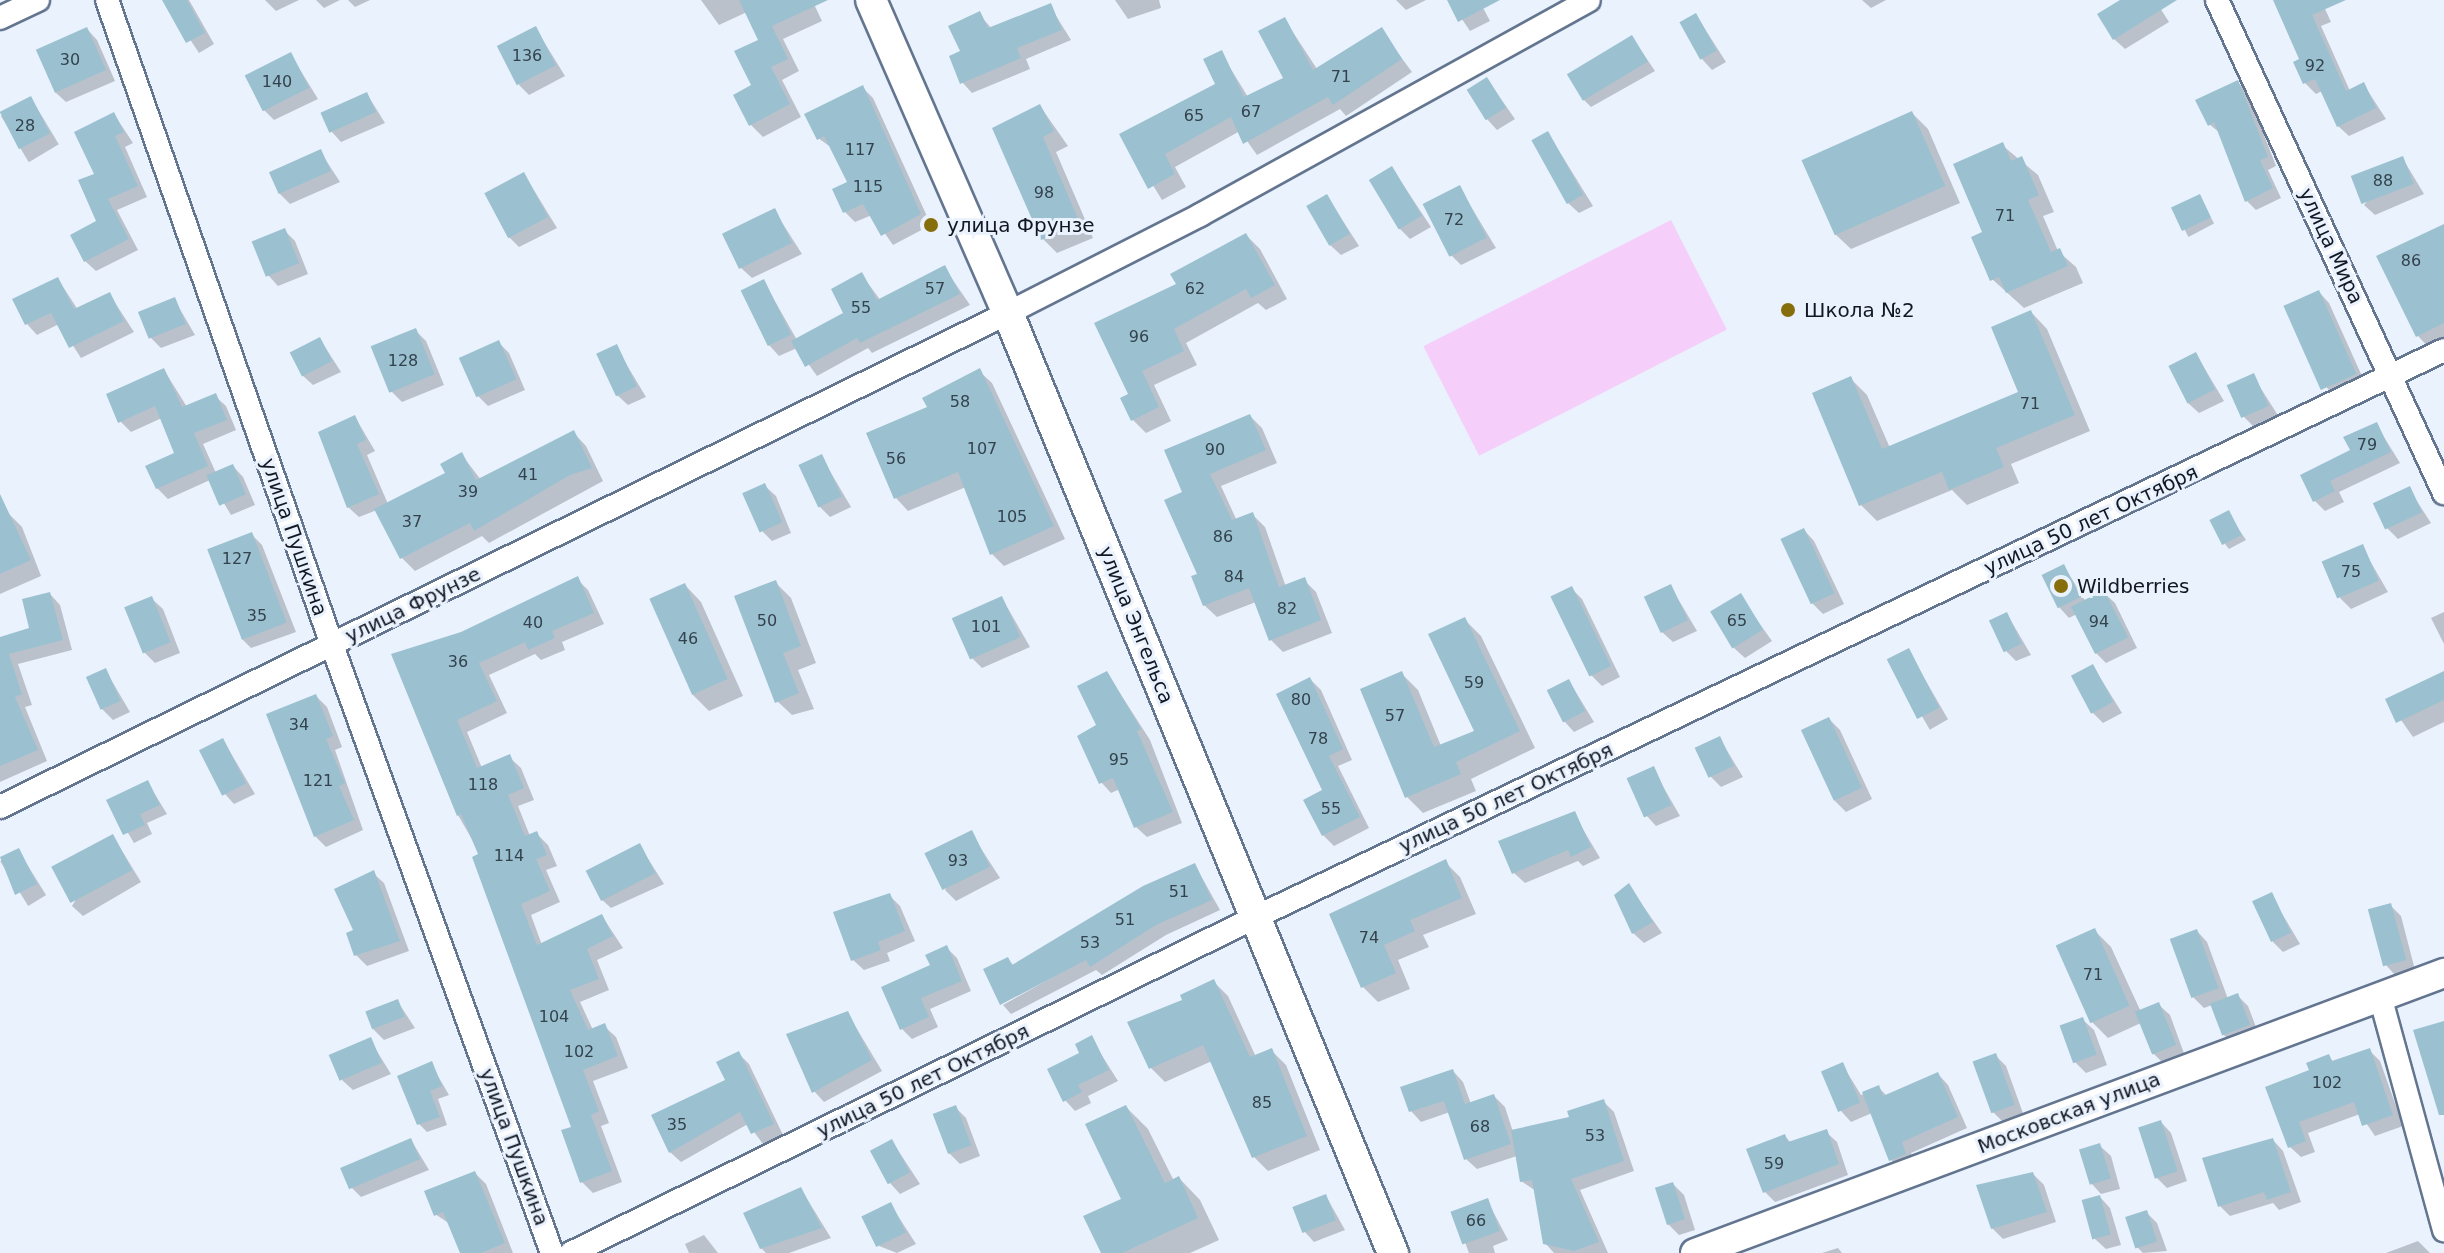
<!DOCTYPE html>
<html>
<head>
<meta charset="utf-8">
<style>
	body { margin:0 }
	#map { position:relative; width:2444px; height:1253px; overflow:hidden; background:#eaf2fe; font-family:"DejaVu Sans",sans-serif }
	div>[style] { position:absolute }
	.green>* { inset:0; background:#f5cff9; transform-origin:0 0 }
	.shadow>* { inset:0; background:#0003; transform-origin:0 0 }
	.building>* { inset:0; background:#9bc1d0; transform-origin:0 0 }
	.roads { filter:drop-shadow(2px 0 #63758f) drop-shadow(-2px 0 #63758f) drop-shadow(0 2px #63758f) drop-shadow(0 -2px #63758f) }
	.minor>* { height:22px; margin:-11px; padding:0 11px; transform-origin:11px; border-radius:11px; background:#fff }
	.tertiary>* { height:28px; margin:-14px; padding:0 14px; transform-origin:14px; border-radius:14px; background:#fff }
	.secondary>* { height:30px; margin:-15px; padding:0 15px; transform-origin:15px; border-radius:15px; background:#fff }
	.dots>* { width:22px; height:22px; translate:-50% -50%; box-sizing:border-box; border:4px solid #eaf2fe; border-radius:50% }
	span { translate:-50% -50%; white-space:nowrap; text-align:center; line-height:1.15; -webkit-text-stroke:6px #eaf2fe; paint-order:stroke }
	.number-label { font-size:16px; color:#34424e }
	.number-label span { -webkit-text-stroke-width:0 }
	.poi-label { font-size:20px; color:#111823 }
	.left { translate:0 -50%; text-align:left }
	.street-label { font-size:20px; color:#111823 }
</style>
</head>
<body>
<div id="map">
	<div class="green">
		<div style="left:1671px;top:220px;width:123px;height:278px;rotate:63deg"></div>
	</div>
	<div class="shadow">
		<div style="clip-path:polygon(164px 0,189px 0,214px 44px,199px 53px)"></div>
		<div style="clip-path:polygon(265px 0,299px 0,276px 11px)"></div>
		<div style="clip-path:polygon(316px 0,340px 0,324px 8px)"></div>
		<div style="clip-path:polygon(348px 0,370px 0,355px 7px)"></div>
		<div style="clip-path:polygon(701px 0,812px 0,822px 21px,783px 39px,799px 71px,782px 80px,801px 117px,763px 137px,751px 125px,760px 41px,747px 12px,719px 25px)"></div>
		<div style="clip-path:polygon(1115px 0,1159px 0,1161px 8px,1128px 19px)"></div>
		<div style="clip-path:polygon(1396px 0,1426px 0,1406px 10px)"></div>
		<div style="clip-path:polygon(1449px 0,1479px 0,1490px 21px,1470px 31px)"></div>
		<div style="clip-path:polygon(1862px 0,1886px 0,1871px 8px)"></div>
		<div style="clip-path:polygon(2123px 0,2155px 0,2169px 22px,2125px 49px,2114px 39px)"></div>
		<div style="clip-path:polygon(2275px 0,2321px 0,2331px 22px,2321px 26px,2350px 91px,2364px 85px,2386px 119px,2349px 136px,2338px 126px,2322px 91px,2316px 94px,2305px 83px,2296px 63px,2302px 60px)"></div>
		<div style="clip-path:polygon(1050px 6px,1071px 40px,1026px 59px,1030px 69px,972px 93px,962px 82px,963px 52px,979px 14px,992px 29px)"></div>
		<div style="clip-path:polygon(1696px 15px,1726px 62px,1712px 70px,1702px 59px)"></div>
		<div style="clip-path:polygon(1285px 20px,1317px 69px,1381px 30px,1412px 72px,1346px 116px,1340px 109px,1257px 155px,1240px 131px,1175px 167px,1186px 187px,1162px 200px,1122px 135px,1218px 85px,1221px 53px,1248px 97px,1285px 79px)"></div>
		<div style="clip-path:polygon(87px 29px,97px 40px,115px 81px,66px 102px,55px 92px)"></div>
		<div style="clip-path:polygon(536px 29px,565px 76px,529px 95px,519px 85px)"></div>
		<div style="clip-path:polygon(1632px 37px,1655px 71px,1591px 107px,1583px 99px)"></div>
		<div style="clip-path:polygon(291px 55px,318px 99px,274px 120px,264px 110px)"></div>
		<div style="clip-path:polygon(1487px 79px,1515px 119px,1497px 130px,1487px 119px)"></div>
		<div style="clip-path:polygon(2237px 82px,2247px 91px,2276px 166px,2268px 170px,2281px 198px,2256px 210px,2246px 200px,2220px 133px,2209px 124px)"></div>
		<div style="clip-path:polygon(863px 88px,873px 98px,931px 225px,893px 245px,872px 215px,855px 222px,845px 212px,849px 183px,832px 148px,818px 138px)"></div>
		<div style="clip-path:polygon(367px 94px,385px 123px,341px 142px,331px 131px)"></div>
		<div style="left:31px;top:98px;width:54px;height:35px;rotate:59deg"></div>
		<div style="clip-path:polygon(1040px 106px,1068px 146px,1056px 152px,1093px 238px,1057px 253px,1043px 239px)"></div>
		<div style="clip-path:polygon(1912px 113px,1928px 129px,1960px 203px,1851px 249px,1834px 233px)"></div>
		<div style="clip-path:polygon(114px 114px,133px 143px,125px 147px,147px 197px,117px 210px,138px 250px,96px 271px,85px 261px,99px 222px,96px 175px)"></div>
		<div style="clip-path:polygon(1548px 133px,1593px 206px,1579px 213px,1568px 203px)"></div>
		<div style="clip-path:polygon(2002px 145px,2038px 175px,2054px 212px,2043px 216px,2058px 251px,2076px 267px,2083px 283px,2024px 308px,1992px 279px)"></div>
		<div style="clip-path:polygon(320px 151px,340px 182px,290px 204px,279px 193px)"></div>
		<div style="clip-path:polygon(2403px 159px,2424px 194px,2375px 215px,2364px 205px)"></div>
		<div style="clip-path:polygon(1392px 168px,1431px 227px,1410px 239px,1400px 229px)"></div>
		<div style="clip-path:polygon(524px 174px,557px 228px,519px 247px,509px 237px)"></div>
		<div style="clip-path:polygon(1459px 187px,1496px 248px,1461px 265px,1451px 255px)"></div>
		<div style="clip-path:polygon(1327px 196px,1359px 246px,1341px 255px,1330px 245px)"></div>
		<div style="left:2200px;top:197px;width:30px;height:29px;rotate:62deg"></div>
		<div style="clip-path:polygon(774px 210px,802px 254px,752px 278px,741px 268px)"></div>
		<div style="clip-path:polygon(2444px 225px,2444px 345px,2432px 351px,2418px 336px)"></div>
		<div style="clip-path:polygon(284px 230px,295px 241px,308px 274px,278px 286px,268px 275px)"></div>
		<div style="clip-path:polygon(1246px 235px,1260px 249px,1287px 299px,1266px 310px,1258px 303px,1186px 343px,1197px 365px,1154px 385px,1171px 421px,1146px 433px,1132px 419px,1130px 395px,1179px 285px)"></div>
		<div style="clip-path:polygon(944px 267px,970px 305px,872px 353px,868px 348px,817px 376px,797px 348px,779px 356px,769px 345px,743px 291px,764px 282px,797px 340px,846px 314px,862px 275px,881px 301px)"></div>
		<div style="clip-path:polygon(58px 279px,78px 310px,110px 295px,134px 332px,81px 358px,59px 324px,37px 335px,27px 324px)"></div>
		<div style="clip-path:polygon(2319px 292px,2329px 303px,2366px 385px,2338px 399px,2327px 388px)"></div>
		<div style="clip-path:polygon(174px 299px,195px 335px,161px 348px,151px 338px)"></div>
		<div style="clip-path:polygon(2031px 312px,2047px 329px,2090px 431px,2011px 464px,2019px 483px,1967px 505px,1952px 490px,1877px 521px,1861px 505px,1815px 394px,1851px 379px,1867px 395px,1890px 448px,2021px 393px)"></div>
		<div style="clip-path:polygon(416px 331px,426px 341px,444px 385px,402px 402px,391px 391px,373px 348px)"></div>
		<div style="clip-path:polygon(320px 339px,341px 372px,313px 385px,302px 375px)"></div>
		<div style="clip-path:polygon(498px 342px,509px 353px,525px 390px,488px 406px,478px 396px)"></div>
		<div style="clip-path:polygon(616px 347px,646px 397px,628px 405px,617px 395px)"></div>
		<div style="clip-path:polygon(2196px 354px,2224px 401px,2199px 413px,2188px 403px)"></div>
		<div style="clip-path:polygon(164px 370px,187px 407px,215px 396px,226px 406px,236px 430px,203px 444px,216px 473px,233px 466px,243px 477px,255px 505px,231px 515px,210px 480px,168px 499px,157px 488px,177px 454px,162px 418px,131px 432px,120px 421px)"></div>
		<div style="clip-path:polygon(979px 371px,992px 383px,1065px 539px,1004px 566px,992px 554px,966px 487px,908px 511px,896px 498px,869px 434px,930px 408px)"></div>
		<div style="clip-path:polygon(2253px 376px,2279px 417px,2255px 428px,2244px 417px)"></div>
		<div style="clip-path:polygon(1250px 416px,1262px 428px,1277px 463px,1221px 486px,1237px 521px,1253px 515px,1265px 527px,1286px 587px,1304px 580px,1316px 592px,1332px 633px,1283px 652px,1270px 639px,1256px 602px,1217px 617px,1204px 605px,1185px 493px)"></div>
		<div style="clip-path:polygon(355px 417px,375px 451px,367px 455px,388px 504px,447px 474px,462px 455px,481px 480px,573px 432px,586px 446px,603px 481px,489px 543px,482px 536px,415px 571px,402px 558px,377px 510px,359px 517px,348px 507px)"></div>
		<div style="clip-path:polygon(2376px 424px,2400px 463px,2339px 492px,2344px 502px,2325px 511px,2314px 500px)"></div>
		<div style="clip-path:polygon(821px 456px,851px 507px,830px 517px,819px 506px)"></div>
		<div style="clip-path:polygon(765px 486px,776px 496px,791px 533px,772px 541px,761px 530px)"></div>
		<div style="clip-path:polygon(2409px 489px,2431px 523px,2398px 539px,2387px 528px)"></div>
		<div style="clip-path:polygon(8px 513px,22px 527px,41px 576px,0 594px,0 516px)"></div>
		<div style="clip-path:polygon(2228px 513px,2246px 540px,2229px 549px,2225px 544px)"></div>
		<div style="clip-path:polygon(1804px 530px,1814px 541px,1844px 604px,1823px 614px,1813px 604px)"></div>
		<div style="clip-path:polygon(251px 534px,262px 545px,296px 632px,251px 648px,241px 638px)"></div>
		<div style="clip-path:polygon(2362px 547px,2388px 592px,2351px 609px,2340px 598px)"></div>
		<div style="clip-path:polygon(2064px 566px,2086px 602px,2104px 593px,2115px 603px,2137px 648px,2106px 663px,2096px 653px,2077px 614px,2069px 618px,2059px 607px,2044px 576px)"></div>
		<div style="clip-path:polygon(577px 579px,588px 590px,604px 624px,562px 642px,565px 650px,541px 660px,535px 654px,489px 675px,507px 713px,467px 732px,482px 768px,509px 757px,521px 768px,534px 800px,518px 806px,530px 836px,536px 833px,548px 845px,557px 866px,546px 870px,560px 902px,531px 915px,542px 945px,602px 916px,623px 948px,597px 960px,609px 990px,580px 1002px,593px 1030px,604px 1026px,616px 1037px,628px 1068px,593px 1081px,609px 1123px,601px 1126px,622px 1182px,593px 1193px,581px 1181px,573px 1128px,481px 855px,458px 815px,393px 655px,462px 634px)"></div>
		<div style="clip-path:polygon(775px 582px,791px 598px,816px 663px,798px 670px,814px 709px,792px 715px,775px 699px)"></div>
		<div style="clip-path:polygon(685px 585px,701px 602px,743px 696px,709px 711px,692px 694px)"></div>
		<div style="clip-path:polygon(1671px 587px,1697px 631px,1673px 642px,1662px 632px)"></div>
		<div style="clip-path:polygon(1572px 589px,1582px 599px,1620px 677px,1602px 686px,1591px 675px)"></div>
		<div style="clip-path:polygon(50px 594px,60px 605px,72px 650px,18px 664px,32px 705px,25px 707px,47px 761px,0 782px,0 639px,32px 629px)"></div>
		<div style="clip-path:polygon(1740px 596px,1772px 641px,1745px 658px,1734px 648px)"></div>
		<div style="clip-path:polygon(1002px 598px,1030px 647px,982px 668px,972px 658px)"></div>
		<div style="clip-path:polygon(152px 599px,163px 609px,180px 653px,155px 663px,144px 652px)"></div>
		<div style="clip-path:polygon(2444px 612px,2444px 644px,2431px 618px)"></div>
		<div style="clip-path:polygon(2007px 614px,2031px 655px,2016px 661px,2006px 651px)"></div>
		<div style="clip-path:polygon(1464px 619px,1481px 636px,1535px 748px,1471px 779px,1476px 791px,1423px 813px,1406px 796px,1402px 674px,1418px 690px,1441px 746px,1477px 732px)"></div>
		<div style="left:1908px;top:650px;width:80px;height:21px;rotate:60deg"></div>
		<div style="clip-path:polygon(2093px 666px,2122px 713px,2103px 723px,2092px 712px)"></div>
		<div style="clip-path:polygon(106px 671px,130px 712px,113px 720px,102px 709px)"></div>
		<div style="clip-path:polygon(1107px 673px,1150px 740px,1182px 823px,1147px 837px,1136px 827px,1120px 789px,1111px 793px,1101px 782px,1099px 726px)"></div>
		<div style="clip-path:polygon(2444px 673px,2444px 722px,2413px 737px,2387px 700px)"></div>
		<div style="clip-path:polygon(1310px 679px,1321px 690px,1352px 760px,1338px 766px,1369px 828px,1334px 846px,1323px 835px,1325px 791px)"></div>
		<div style="clip-path:polygon(1569px 681px,1594px 722px,1574px 732px,1564px 721px)"></div>
		<div style="clip-path:polygon(316px 696px,327px 707px,342px 747px,335px 750px,363px 830px,326px 847px,315px 836px)"></div>
		<div style="clip-path:polygon(1829px 719px,1840px 730px,1872px 799px,1846px 812px,1835px 801px)"></div>
		<div style="clip-path:polygon(1720px 739px,1743px 777px,1721px 787px,1710px 776px)"></div>
		<div style="clip-path:polygon(223px 740px,255px 794px,234px 804px,224px 793px)"></div>
		<div style="clip-path:polygon(1653px 769px,1680px 816px,1656px 826px,1646px 815px)"></div>
		<div style="clip-path:polygon(148px 783px,167px 814px,147px 823px,152px 834px,134px 843px,109px 801px)"></div>
		<div style="clip-path:polygon(1574px 814px,1600px 858px,1583px 866px,1578px 861px,1525px 883px,1514px 873px)"></div>
		<div style="clip-path:polygon(971px 833px,1000px 878px,956px 901px,945px 890px)"></div>
		<div style="clip-path:polygon(113px 836px,141px 882px,83px 916px,72px 906px)"></div>
		<div style="clip-path:polygon(640px 846px,664px 884px,611px 908px,600px 898px)"></div>
		<div style="left:18px;top:850px;width:53px;height:21px;rotate:58deg"></div>
		<div style="clip-path:polygon(1445px 862px,1460px 877px,1476px 914px,1423px 935px,1429px 947px,1398px 960px,1410px 989px,1378px 1002px,1363px 987px,1332px 915px)"></div>
		<div style="clip-path:polygon(1195px 865px,1220px 910px,1166px 935px,1102px 975px,1096px 970px,1011px 1014px,1003px 1005px,1094px 954px,1001px 1004px,1008px 959px,1014px 966px)"></div>
		<div style="clip-path:polygon(373px 873px,384px 883px,409px 951px,367px 966px,356px 955px,356px 931px)"></div>
		<div style="clip-path:polygon(1629px 886px,1662px 933px,1644px 943px,1633px 933px)"></div>
		<div style="clip-path:polygon(889px 895px,900px 906px,915px 941px,887px 953px,890px 961px,864px 970px,853px 960px)"></div>
		<div style="clip-path:polygon(2271px 895px,2300px 944px,2283px 952px,2273px 942px)"></div>
		<div style="clip-path:polygon(2390px 905px,2401px 916px,2415px 970px,2395px 975px,2385px 964px)"></div>
		<div style="clip-path:polygon(2095px 931px,2111px 947px,2141px 1012px,2159px 1005px,2170px 1015px,2185px 1056px,2164px 1064px,2153px 1053px,2141px 1023px,2108px 1038px,2092px 1022px)"></div>
		<div style="clip-path:polygon(2197px 931px,2207px 942px,2228px 999px,2238px 996px,2248px 1006px,2259px 1035px,2234px 1045px,2223px 1034px,2212px 1005px,2204px 1008px,2193px 997px)"></div>
		<div style="clip-path:polygon(947px 948px,957px 958px,971px 991px,930px 1009px,938px 1027px,912px 1039px,902px 1029px)"></div>
		<div style="clip-path:polygon(1214px 982px,1228px 996px,1256px 1057px,1272px 1051px,1286px 1065px,1320px 1150px,1268px 1171px,1254px 1157px,1212px 1061px,1165px 1082px,1151px 1068px,1185px 1001px)"></div>
		<div style="clip-path:polygon(398px 1002px,415px 1028px,384px 1040px,373px 1029px)"></div>
		<div style="clip-path:polygon(848px 1014px,882px 1071px,824px 1102px,814px 1091px)"></div>
		<div style="clip-path:polygon(2083px 1020px,2094px 1030px,2107px 1065px,2086px 1073px,2075px 1062px)"></div>
		<div style="clip-path:polygon(1091px 1038px,1118px 1081px,1088px 1096px,1091px 1103px,1075px 1111px,1065px 1100px)"></div>
		<div style="clip-path:polygon(370px 1040px,391px 1074px,353px 1090px,342px 1080px)"></div>
		<div style="clip-path:polygon(2369px 1050px,2380px 1061px,2403px 1126px,2375px 1136px,2360px 1114px,2308px 1133px,2315px 1152px,2301px 1157px,2290px 1147px,2311px 1072px,2328px 1056px,2334px 1062px)"></div>
		<div style="clip-path:polygon(739px 1054px,749px 1064px,783px 1135px,763px 1144px,748px 1124px,681px 1162px,670px 1152px,727px 1081px)"></div>
		<div style="clip-path:polygon(1996px 1056px,2006px 1066px,2024px 1116px,2004px 1123px,1993px 1112px)"></div>
		<div style="clip-path:polygon(431px 1064px,449px 1095px,438px 1099px,447px 1125px,427px 1132px,419px 1124px)"></div>
		<div style="clip-path:polygon(1842px 1064px,1861px 1095px,1879px 1088px,1887px 1096px,1938px 1074px,1948px 1085px,1967px 1128px,1911px 1153px,1916px 1165px,1902px 1170px,1891px 1160px,1872px 1113px,1851px 1122px,1841px 1111px)"></div>
		<div style="clip-path:polygon(1453px 1071px,1463px 1082px,1471px 1104px,1494px 1096px,1505px 1107px,1513px 1132px,1571px 1119px,1603px 1101px,1614px 1112px,1634px 1171px,1580px 1190px,1608px 1253px,1554px 1253px,1545px 1243px,1536px 1191px,1521px 1181px,1517px 1156px,1477px 1169px,1466px 1159px,1450px 1112px,1421px 1122px,1411px 1111px)"></div>
		<div style="clip-path:polygon(955px 1107px,966px 1118px,980px 1156px,960px 1164px,949px 1153px)"></div>
		<div style="clip-path:polygon(1126px 1107px,1148px 1129px,1174px 1181px,1179px 1178px,1200px 1200px,1219px 1240px,1190px 1253px,1103px 1253px,1123px 1200px)"></div>
		<div style="clip-path:polygon(2161px 1122px,2171px 1133px,2187px 1181px,2167px 1188px,2156px 1177px)"></div>
		<div style="clip-path:polygon(1826px 1132px,1837px 1142px,1848px 1175px,1775px 1202px,1765px 1192px,1785px 1136px,1791px 1143px)"></div>
		<div style="clip-path:polygon(411px 1140px,429px 1170px,361px 1197px,351px 1187px)"></div>
		<div style="clip-path:polygon(2273px 1140px,2283px 1151px,2301px 1202px,2279px 1210px,2273px 1203px,2230px 1216px,2220px 1206px)"></div>
		<div style="clip-path:polygon(892px 1141px,920px 1184px,900px 1194px,890px 1183px)"></div>
		<div style="clip-path:polygon(2100px 1146px,2111px 1156px,2120px 1189px,2101px 1194px,2091px 1183px)"></div>
		<div style="clip-path:polygon(475px 1173px,486px 1184px,513px 1253px,462px 1253px,450px 1224px,435px 1214px)"></div>
		<div style="clip-path:polygon(2033px 1174px,2044px 1185px,2056px 1222px,2003px 1239px,1992px 1228px)"></div>
		<div style="clip-path:polygon(1673px 1184px,1684px 1195px,1695px 1230px,1679px 1235px,1668px 1224px)"></div>
		<div style="clip-path:polygon(801px 1189px,831px 1238px,789px 1253px,766px 1253px,761px 1248px)"></div>
		<div style="clip-path:polygon(1326px 1196px,1345px 1230px,1314px 1242px,1304px 1231px)"></div>
		<div style="clip-path:polygon(2100px 1197px,2110px 1208px,2121px 1245px,2106px 1249px,2095px 1239px)"></div>
		<div style="clip-path:polygon(1487px 1200px,1508px 1240px,1493px 1246px,1495px 1253px,1469px 1253px,1454px 1213px)"></div>
		<div style="clip-path:polygon(891px 1205px,916px 1244px,897px 1253px,879px 1246px)"></div>
		<div style="clip-path:polygon(2146px 1212px,2157px 1223px,2167px 1251px,2143px 1253px,2137px 1247px)"></div>
		<div style="clip-path:polygon(704px 1235px,718px 1253px,689px 1253px,685px 1244px)"></div>
		<div style="clip-path:polygon(2418px 1241px,2430px 1253px,2386px 1253px)"></div>
		<div style="clip-path:polygon(1838px 1248px,1842px 1253px,1822px 1253px)"></div>
	</div>
	<div class="building">
		<div style="clip-path:polygon(162px 0,187px 0,205px 33px,186px 43px)"></div>
		<div style="clip-path:polygon(739px 0,828px 0,772px 26px,788px 59px,771px 67px,790px 104px,749px 126px,733px 95px,751px 85px,734px 51px,758px 40px)"></div>
		<div style="clip-path:polygon(1447px 0,1500px 0,1458px 22px)"></div>
		<div style="clip-path:polygon(2120px 0,2177px 0,2113px 40px,2097px 14px)"></div>
		<div style="clip-path:polygon(2273px 0,2346px 0,2312px 15px,2346px 91px,2364px 82px,2376px 108px,2337px 127px,2315px 79px,2303px 84px,2293px 62px,2299px 59px)"></div>
		<div style="clip-path:polygon(1051px 3px,1062px 30px,1017px 48px,1021px 58px,960px 84px,949px 56px,960px 51px,948px 26px,980px 11px,988px 28px)"></div>
		<div style="left:1696px;top:13px;width:43px;height:19px;rotate:61deg"></div>
		<div style="clip-path:polygon(1285px 17px,1313px 70px,1382px 27px,1402px 59px,1333px 105px,1328px 97px,1243px 144px,1231px 117px,1165px 154px,1175px 174px,1148px 189px,1119px 134px,1215px 84px,1203px 59px,1222px 50px,1244px 97px,1283px 78px,1258px 31px)"></div>
		<div style="left:536px;top:26px;width:44px;height:44px;rotate:63deg"></div>
		<div style="left:87px;top:27px;width:47px;height:56px;rotate:66deg"></div>
		<div style="left:1632px;top:35px;width:31px;height:76px;rotate:59deg"></div>
		<div style="left:291px;top:52px;width:40px;height:52px;rotate:63deg"></div>
		<div style="left:1487px;top:77px;width:36px;height:24px;rotate:58deg"></div>
		<div style="clip-path:polygon(2238px 80px,2268px 157px,2260px 160px,2273px 188px,2245px 202px,2214px 122px,2208px 126px,2195px 100px)"></div>
		<div style="clip-path:polygon(863px 85px,921px 214px,881px 236px,863px 204px,843px 213px,832px 189px,847px 182px,824px 136px,817px 140px,804px 114px)"></div>
		<div style="left:367px;top:92px;width:22px;height:51px;rotate:66deg"></div>
		<div style="left:31px;top:96px;width:42px;height:35px;rotate:63deg"></div>
		<div style="clip-path:polygon(1040px 104px,1054px 131px,1043px 137px,1080px 223px,1041px 240px,992px 128px)"></div>
		<div style="left:1912px;top:111px;width:82px;height:121px;rotate:66deg"></div>
		<div style="clip-path:polygon(114px 112px,124px 132px,115px 136px,138px 186px,108px 199px,129px 239px,84px 262px,70px 235px,96px 221px,78px 180px,94px 174px,74px 132px)"></div>
		<div style="left:1548px;top:131px;width:73px;height:19px;rotate:61deg"></div>
		<div style="clip-path:polygon(2003px 142px,2011px 161px,2022px 156px,2039px 195px,2028px 200px,2051px 252px,2060px 248px,2068px 266px,2006px 293px,1999px 277px,1990px 281px,1971px 237px,1982px 232px,1953px 164px)"></div>
		<div style="left:321px;top:149px;width:24px;height:57px;rotate:66deg"></div>
		<div style="left:2403px;top:156px;width:30px;height:56px;rotate:69deg"></div>
		<div style="left:1392px;top:166px;width:58px;height:27px;rotate:59deg"></div>
		<div style="left:524px;top:172px;width:51px;height:45px;rotate:62deg"></div>
		<div style="left:1460px;top:185px;width:59px;height:42px;rotate:63deg"></div>
		<div style="left:1327px;top:194px;width:46px;height:24px;rotate:60deg"></div>
		<div style="left:2200px;top:194px;width:26px;height:32px;rotate:65deg"></div>
		<div style="left:775px;top:208px;width:39px;height:59px;rotate:64deg"></div>
		<div style="clip-path:polygon(2444px 224px,2444px 323px,2416px 337px,2376px 256px)"></div>
		<div style="left:285px;top:228px;width:38px;height:36px;rotate:68deg"></div>
		<div style="clip-path:polygon(1246px 233px,1275px 285px,1251px 298px,1246px 289px,1174px 329px,1184px 351px,1142px 371px,1159px 407px,1131px 421px,1120px 398px,1128px 394px,1094px 323px,1176px 284px,1170px 274px)"></div>
		<div style="clip-path:polygon(945px 265px,960px 294px,860px 343px,857px 338px,805px 367px,791px 341px,843px 313px,831px 289px,862px 272px,877px 300px)"></div>
		<div style="clip-path:polygon(58px 277px,74px 309px,110px 292px,124px 321px,69px 348px,51px 313px,25px 325px,12px 299px)"></div>
		<div style="left:764px;top:279px;width:62px;height:26px;rotate:64deg"></div>
		<div style="left:2319px;top:290px;width:92px;height:39px;rotate:66deg"></div>
		<div style="left:175px;top:297px;width:29px;height:40px;rotate:68deg"></div>
		<div style="clip-path:polygon(2031px 310px,2075px 415px,1996px 448px,2004px 467px,1949px 490px,1942px 472px,1859px 506px,1812px 393px,1851px 376px,1882px 449px,2018px 392px,1991px 327px)"></div>
		<div style="left:416px;top:328px;width:50px;height:49px;rotate:68deg"></div>
		<div style="left:320px;top:337px;width:27px;height:34px;rotate:63deg"></div>
		<div style="left:499px;top:340px;width:43px;height:44px;rotate:66deg"></div>
		<div style="left:617px;top:344px;width:47px;height:23px;rotate:65deg"></div>
		<div style="left:2196px;top:352px;width:42px;height:31px;rotate:63deg"></div>
		<div style="clip-path:polygon(164px 368px,182px 407px,216px 393px,227px 420px,194px 433px,208px 466px,156px 489px,145px 466px,174px 453px,155px 406px,118px 423px,106px 394px)"></div>
		<div style="clip-path:polygon(980px 368px,1054px 526px,990px 555px,958px 472px,894px 499px,866px 433px,927px 407px,922px 398px)"></div>
		<div style="left:2254px;top:373px;width:36px;height:30px;rotate:66deg"></div>
		<div style="clip-path:polygon(1250px 414px,1266px 450px,1210px 474px,1232px 520px,1253px 512px,1279px 587px,1305px 577px,1321px 620px,1269px 641px,1249px 588px,1203px 606px,1191px 576px,1197px 574px,1164px 500px,1182px 492px,1164px 450px)"></div>
		<div style="clip-path:polygon(355px 415px,366px 440px,357px 444px,379px 494px,347px 508px,318px 432px)"></div>
		<div style="clip-path:polygon(2377px 422px,2391px 452px,2330px 481px,2335px 491px,2313px 502px,2300px 475px,2350px 450px,2343px 437px)"></div>
		<div style="clip-path:polygon(574px 430px,592px 468px,570px 475px,474px 531px,470px 523px,400px 559px,374px 509px,445px 473px,440px 464px,462px 452px,476px 480px)"></div>
		<div style="left:822px;top:454px;width:47px;height:26px;rotate:65deg"></div>
		<div style="left:233px;top:464px;width:33px;height:29px;rotate:67deg"></div>
		<div style="left:765px;top:483px;width:43px;height:25px;rotate:66deg"></div>
		<div style="left:2410px;top:486px;width:29px;height:41px;rotate:65deg"></div>
		<div style="clip-path:polygon(0 494px,31px 560px,0 574px)"></div>
		<div style="left:2229px;top:510px;width:28px;height:22px;rotate:63deg"></div>
		<div style="left:1804px;top:528px;width:72px;height:26px;rotate:65deg"></div>
		<div style="left:252px;top:532px;width:97px;height:48px;rotate:69deg"></div>
		<div style="left:2363px;top:544px;width:40px;height:45px;rotate:67deg"></div>
		<div style="left:2064px;top:564px;width:37px;height:25px;rotate:64deg"></div>
		<div style="clip-path:polygon(578px 576px,594px 613px,552px 631px,555px 638px,528px 650px,525px 642px,479px 663px,497px 701px,457px 720px,477px 768px,510px 754px,524px 788px,508px 795px,525px 836px,537px 831px,547px 855px,536px 859px,550px 891px,521px 904px,537px 945px,602px 914px,613px 936px,587px 949px,599px 979px,570px 990px,588px 1030px,605px 1023px,618px 1056px,583px 1070px,599px 1111px,591px 1115px,612px 1171px,580px 1183px,561px 1130px,571px 1127px,472px 857px,478px 854px,461px 814px,457px 816px,391px 654px,461px 632px)"></div>
		<div style="clip-path:polygon(776px 580px,801px 646px,783px 653px,799px 693px,775px 703px,734px 596px)"></div>
		<div style="left:685px;top:583px;width:105px;height:39px;rotate:66deg"></div>
		<div style="left:1671px;top:584px;width:40px;height:30px;rotate:65deg"></div>
		<div style="left:1572px;top:586px;width:89px;height:24px;rotate:64deg"></div>
		<div style="left:2104px;top:590px;width:53px;height:37px;rotate:63deg"></div>
		<div style="clip-path:polygon(50px 592px,63px 640px,9px 654px,22px 694px,15px 697px,38px 750px,0 766px,0 637px,29px 628px,22px 599px)"></div>
		<div style="left:1741px;top:593px;width:43px;height:36px;rotate:59deg"></div>
		<div style="left:152px;top:596px;width:50px;height:30px;rotate:68deg"></div>
		<div style="left:1002px;top:596px;width:45px;height:55px;rotate:66deg"></div>
		<div style="left:2007px;top:612px;width:35px;height:20px;rotate:65deg"></div>
		<div style="clip-path:polygon(1465px 617px,1520px 731px,1456px 762px,1461px 774px,1405px 798px,1360px 689px,1402px 671px,1434px 747px,1474px 731px,1428px 634px)"></div>
		<div style="left:1909px;top:648px;width:67px;height:25px;rotate:63deg"></div>
		<div style="left:2093px;top:664px;width:43px;height:25px;rotate:62deg"></div>
		<div style="left:106px;top:668px;width:36px;height:22px;rotate:66deg"></div>
		<div style="clip-path:polygon(1107px 671px,1141px 729px,1137px 731px,1173px 812px,1134px 828px,1113px 778px,1099px 784px,1077px 736px,1096px 725px,1077px 686px)"></div>
		<div style="clip-path:polygon(2444px 671px,2444px 700px,2396px 723px,2385px 699px)"></div>
		<div style="clip-path:polygon(1310px 677px,1343px 749px,1329px 756px,1360px 817px,1322px 836px,1303px 800px,1322px 790px,1276px 694px)"></div>
		<div style="left:1569px;top:679px;width:36px;height:25px;rotate:63deg"></div>
		<div style="clip-path:polygon(316px 694px,333px 736px,326px 739px,345px 783px,339px 786px,354px 820px,314px 837px,266px 714px)"></div>
		<div style="left:1829px;top:717px;width:78px;height:31px;rotate:65deg"></div>
		<div style="left:1720px;top:736px;width:33px;height:28px;rotate:65deg"></div>
		<div style="left:223px;top:738px;width:51px;height:27px;rotate:63deg"></div>
		<div style="left:1654px;top:766px;width:43px;height:30px;rotate:66deg"></div>
		<div style="clip-path:polygon(148px 780px,160px 805px,140px 814px,145px 825px,123px 835px,106px 800px)"></div>
		<div style="clip-path:polygon(1575px 811px,1591px 847px,1571px 857px,1568px 850px,1512px 874px,1498px 841px)"></div>
		<div style="left:972px;top:830px;width:41px;height:53px;rotate:64deg"></div>
		<div style="left:113px;top:834px;width:41px;height:70px;rotate:62deg"></div>
		<div style="left:640px;top:843px;width:34px;height:61px;rotate:63deg"></div>
		<div style="clip-path:polygon(19px 848px,37px 884px,15px 895px,0 857px)"></div>
		<div style="clip-path:polygon(1446px 859px,1462px 898px,1410px 920px,1415px 931px,1384px 945px,1396px 973px,1361px 988px,1329px 914px)"></div>
		<div style="clip-path:polygon(1195px 863px,1212px 900px,1156px 925px,1090px 967px,1086px 960px,1000px 1005px,983px 969px,1008px 957px,1012px 965px,1143px 886px)"></div>
		<div style="clip-path:polygon(374px 870px,400px 941px,354px 956px,346px 933px,353px 930px,334px 889px)"></div>
		<div style="clip-path:polygon(1629px 883px,1653px 922px,1632px 934px,1614px 895px)"></div>
		<div style="left:2272px;top:892px;width:45px;height:22px;rotate:65deg"></div>
		<div style="clip-path:polygon(890px 893px,905px 931px,878px 942px,881px 950px,851px 961px,833px 912px)"></div>
		<div style="left:2391px;top:903px;width:59px;height:24px;rotate:75deg"></div>
		<div style="left:2095px;top:928px;width:85px;height:43px;rotate:66deg"></div>
		<div style="left:2197px;top:929px;width:63px;height:29px;rotate:70deg"></div>
		<div style="clip-path:polygon(947px 945px,962px 981px,921px 998px,929px 1017px,900px 1030px,881px 987px,930px 965px,925px 955px)"></div>
		<div style="clip-path:polygon(1214px 979px,1250px 1057px,1272px 1048px,1307px 1136px,1252px 1158px,1203px 1045px,1149px 1069px,1127px 1022px,1182px 1000px,1180px 995px)"></div>
		<div style="left:2238px;top:993px;width:34px;height:30px;rotate:69deg"></div>
		<div style="left:398px;top:999px;width:19px;height:35px;rotate:69deg"></div>
		<div style="left:2159px;top:1002px;width:46px;height:26px;rotate:68deg"></div>
		<div style="clip-path:polygon(848px 1011px,872px 1060px,812px 1093px,786px 1034px)"></div>
		<div style="left:2083px;top:1017px;width:40px;height:25px;rotate:70deg"></div>
		<div style="clip-path:polygon(2444px 1021px,2444px 1115px,2439px 1115px,2413px 1030px)"></div>
		<div style="clip-path:polygon(1092px 1035px,1109px 1070px,1078px 1085px,1082px 1092px,1063px 1102px,1047px 1069px,1079px 1053px,1075px 1044px)"></div>
		<div style="left:371px;top:1037px;width:28px;height:46px;rotate:67deg"></div>
		<div style="clip-path:polygon(2370px 1048px,2393px 1115px,2362px 1126px,2354px 1102px,2299px 1122px,2306px 1141px,2288px 1148px,2265px 1087px,2309px 1070px,2306px 1063px,2329px 1054px,2332px 1061px)"></div>
		<div style="clip-path:polygon(739px 1051px,774px 1124px,751px 1134px,740px 1112px,669px 1153px,651px 1115px,725px 1080px,716px 1062px)"></div>
		<div style="left:1996px;top:1053px;width:55px;height:25px;rotate:70deg"></div>
		<div style="clip-path:polygon(432px 1061px,442px 1086px,430px 1091px,440px 1117px,417px 1125px,397px 1076px)"></div>
		<div style="left:1843px;top:1062px;width:44px;height:24px;rotate:67deg"></div>
		<div style="clip-path:polygon(1453px 1069px,1465px 1104px,1494px 1094px,1511px 1144px,1464px 1160px,1444px 1101px,1409px 1112px,1400px 1087px)"></div>
		<div style="clip-path:polygon(1938px 1072px,1958px 1117px,1902px 1142px,1906px 1154px,1889px 1161px,1862px 1092px,1879px 1085px,1883px 1096px)"></div>
		<div style="clip-path:polygon(1604px 1099px,1624px 1161px,1571px 1179px,1599px 1242px,1574px 1251px,1543px 1244px,1532px 1180px,1520px 1182px,1511px 1130px,1569px 1117px,1567px 1111px)"></div>
		<div style="left:956px;top:1105px;width:43px;height:25px;rotate:69deg"></div>
		<div style="clip-path:polygon(1126px 1105px,1165px 1183px,1179px 1176px,1198px 1218px,1122px 1253px,1101px 1253px,1083px 1216px,1121px 1199px,1085px 1124px)"></div>
		<div style="left:2161px;top:1120px;width:54px;height:24px;rotate:72deg"></div>
		<div style="clip-path:polygon(1827px 1129px,1839px 1164px,1763px 1193px,1746px 1149px,1785px 1134px,1788px 1142px)"></div>
		<div style="left:411px;top:1138px;width:23px;height:77px;rotate:67deg"></div>
		<div style="clip-path:polygon(2273px 1138px,2291px 1192px,2267px 1200px,2264px 1192px,2218px 1207px,2202px 1158px)"></div>
		<div style="left:892px;top:1139px;width:38px;height:25px;rotate:62deg"></div>
		<div style="left:2100px;top:1143px;width:37px;height:22px;rotate:73deg"></div>
		<div style="clip-path:polygon(475px 1171px,505px 1243px,481px 1253px,460px 1253px,443px 1212px,434px 1216px,424px 1191px)"></div>
		<div style="clip-path:polygon(2033px 1172px,2047px 1212px,1991px 1229px,1976px 1185px)"></div>
		<div style="left:1673px;top:1182px;width:39px;height:19px;rotate:72deg"></div>
		<div style="clip-path:polygon(801px 1187px,822px 1228px,760px 1249px,743px 1213px)"></div>
		<div style="left:1326px;top:1194px;width:28px;height:36px;rotate:69deg"></div>
		<div style="left:2100px;top:1195px;width:41px;height:19px;rotate:75deg"></div>
		<div style="left:1488px;top:1198px;width:35px;height:40px;rotate:70deg"></div>
		<div style="left:891px;top:1202px;width:34px;height:33px;rotate:64deg"></div>
		<div style="left:2147px;top:1210px;width:33px;height:23px;rotate:72deg"></div>
	</div>
	<div class="roads">
		<div class="minor">
			<div style="left:107px;top:0;width:683px;rotate:70.77deg"></div>
			<div style="left:332px;top:645px;width:647px;rotate:70.11deg"></div>
			<div style="left:2217px;top:0;width:543px;rotate:65.28deg"></div>
			<div style="left:0;top:18px;width:42px;rotate:-25.3deg"></div>
			<div style="left:0;top:807px;width:1123px;rotate:-26.11deg"></div>
			<div style="left:1008px;top:313px;width:216px;rotate:-27deg"></div>
			<div style="left:1200px;top:215px;width:444px;rotate:-28.9deg"></div>
			<div style="left:2380px;top:996px;width:243px;rotate:74.7deg"></div>
			<div style="left:571px;top:1253px;width:763px;rotate:-26.13deg"></div>
			<div style="left:1256px;top:917px;width:1316px;rotate:-25.51deg"></div>
		</div>
		<div class="tertiary">
			<div style="left:1695px;top:1253px;width:800px;rotate:-20.5deg"></div>
		</div>
		<div class="secondary">
			<div style="left:871px;top:0;width:342px;rotate:66.4deg"></div>
			<div style="left:1008px;top:313px;width:1016px;rotate:67.73deg"></div>
		</div>
	</div>
	<div class="dots">
		<div style="left:931px;top:225px;background:#876e0d"></div>
		<div style="left:1788px;top:310px;background:#876e0d"></div>
		<div style="left:2061px;top:586px;background:#876e0d"></div>
	</div>
	<div class="number-label">
		<span style="left:527px;top:56px">136</span>
		<span style="left:70px;top:60px">30</span>
		<span style="left:2315px;top:66px">92</span>
		<span style="left:1341px;top:77px">71</span>
		<span style="left:277px;top:82px">140</span>
		<span style="left:1251px;top:112px">67</span>
		<span style="left:1194px;top:116px">65</span>
		<span style="left:25px;top:126px">28</span>
		<span style="left:860px;top:150px">117</span>
		<span style="left:2383px;top:181px">88</span>
		<span style="left:868px;top:187px">115</span>
		<span style="left:1044px;top:193px">98</span>
		<span style="left:2005px;top:216px">71</span>
		<span style="left:1454px;top:220px">72</span>
		<span style="left:2411px;top:261px">86</span>
		<span style="left:935px;top:289px">57</span>
		<span style="left:1195px;top:289px">62</span>
		<span style="left:861px;top:308px">55</span>
		<span style="left:1139px;top:337px">96</span>
		<span style="left:403px;top:361px">128</span>
		<span style="left:960px;top:402px">58</span>
		<span style="left:2030px;top:404px">71</span>
		<span style="left:2367px;top:445px">79</span>
		<span style="left:982px;top:449px">107</span>
		<span style="left:1215px;top:450px">90</span>
		<span style="left:896px;top:459px">56</span>
		<span style="left:528px;top:475px">41</span>
		<span style="left:468px;top:492px">39</span>
		<span style="left:1012px;top:517px">105</span>
		<span style="left:412px;top:522px">37</span>
		<span style="left:1223px;top:537px">86</span>
		<span style="left:237px;top:559px">127</span>
		<span style="left:2351px;top:572px">75</span>
		<span style="left:1234px;top:577px">84</span>
		<span style="left:1287px;top:609px">82</span>
		<span style="left:257px;top:616px">35</span>
		<span style="left:767px;top:621px">50</span>
		<span style="left:1737px;top:621px">65</span>
		<span style="left:2099px;top:622px">94</span>
		<span style="left:533px;top:623px">40</span>
		<span style="left:986px;top:627px">101</span>
		<span style="left:688px;top:639px">46</span>
		<span style="left:458px;top:662px">36</span>
		<span style="left:1474px;top:683px">59</span>
		<span style="left:1301px;top:700px">80</span>
		<span style="left:1395px;top:716px">57</span>
		<span style="left:299px;top:725px">34</span>
		<span style="left:1318px;top:739px">78</span>
		<span style="left:1119px;top:760px">95</span>
		<span style="left:318px;top:781px">121</span>
		<span style="left:483px;top:785px">118</span>
		<span style="left:1331px;top:809px">55</span>
		<span style="left:509px;top:856px">114</span>
		<span style="left:958px;top:861px">93</span>
		<span style="left:1179px;top:892px">51</span>
		<span style="left:1125px;top:920px">51</span>
		<span style="left:1369px;top:938px">74</span>
		<span style="left:1090px;top:943px">53</span>
		<span style="left:2093px;top:975px">71</span>
		<span style="left:554px;top:1017px">104</span>
		<span style="left:579px;top:1052px">102</span>
		<span style="left:2327px;top:1083px">102</span>
		<span style="left:1262px;top:1103px">85</span>
		<span style="left:677px;top:1125px">35</span>
		<span style="left:1480px;top:1127px">68</span>
		<span style="left:1595px;top:1136px">53</span>
		<span style="left:1774px;top:1164px">59</span>
		<span style="left:1476px;top:1221px">66</span>
	</div>
	<div class="poi-label">
		<span class="left" style="left:947px;top:225px">улица Фрунзе</span>
		<span class="left" style="left:1804px;top:310px">Школа №2</span>
		<span class="left" style="left:2077px;top:586px">Wildberries</span>
	</div>
	<div class="street-label">
		<span style="left:2331px;top:246px;rotate:65deg">улица Мира</span>
		<span style="left:2091px;top:520px;rotate:-25deg">улица 50 лет Октября</span>
		<span style="left:294px;top:537px;rotate:71deg">улица Пушкина</span>
		<span style="left:413px;top:605px;rotate:-26deg">улица Фрунзе</span>
		<span style="left:1136px;top:625px;rotate:68deg">улица Энгельса</span>
		<span style="left:1506px;top:798px;rotate:-25deg">улица 50 лет Октября</span>
		<span style="left:923px;top:1081px;rotate:-26deg">улица 50 лет Октября</span>
		<span style="left:2069px;top:1113px;rotate:-21deg">Московская улица</span>
		<span style="left:514px;top:1147px;rotate:70deg">улица Пушкина</span>
	</div>
</div>
</body>
</html>
